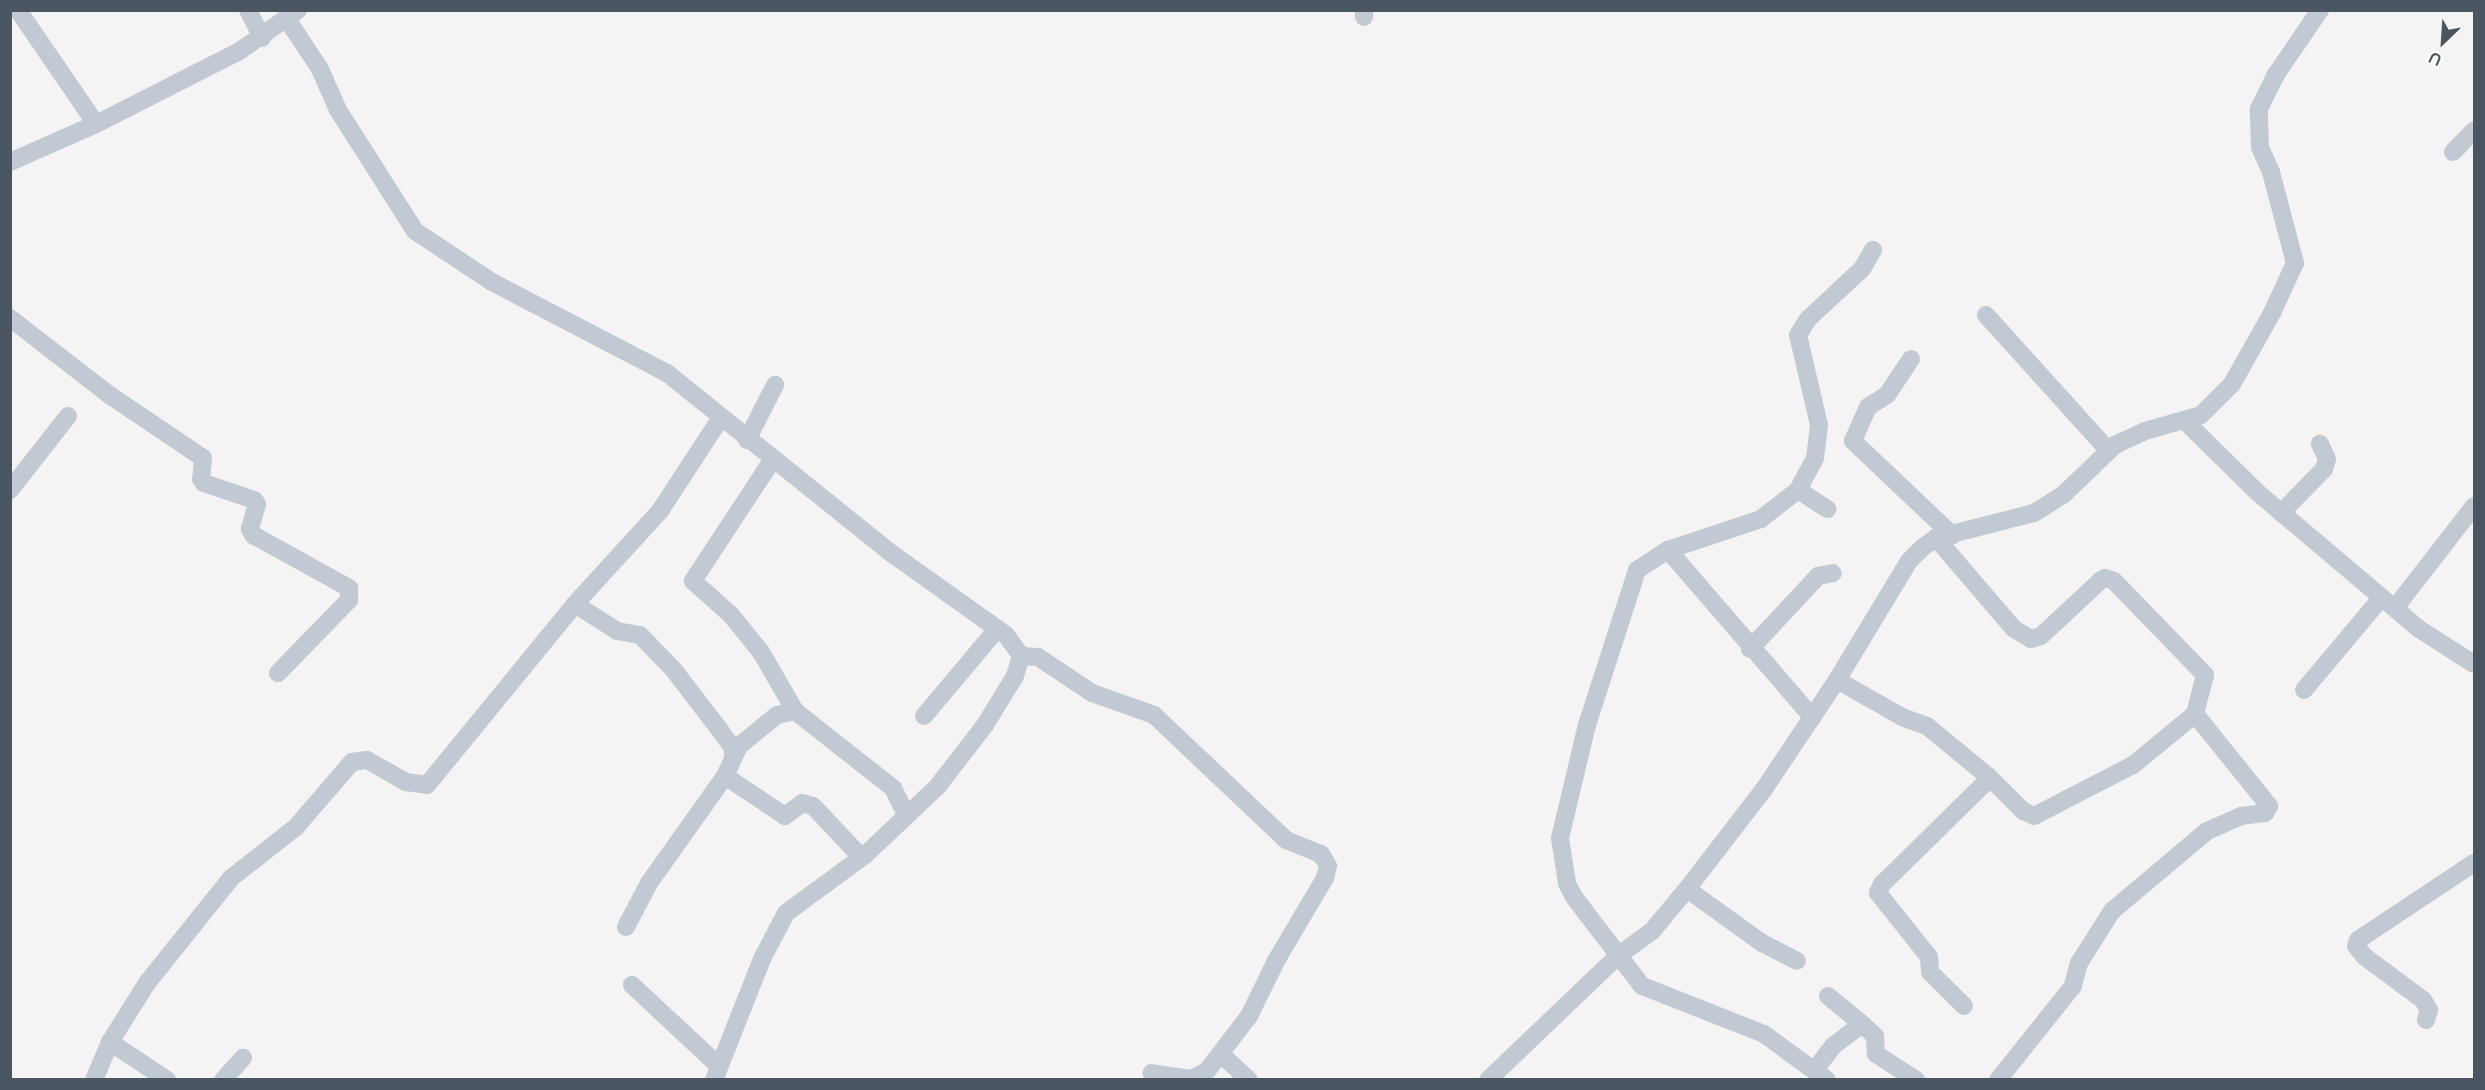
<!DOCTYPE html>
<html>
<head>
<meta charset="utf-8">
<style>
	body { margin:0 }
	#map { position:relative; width:2485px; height:1090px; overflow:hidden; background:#f5f3f3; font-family:Raleway,sans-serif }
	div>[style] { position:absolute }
	.minor>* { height:18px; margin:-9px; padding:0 9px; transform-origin:9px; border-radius:9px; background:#c1cad2 }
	span { translate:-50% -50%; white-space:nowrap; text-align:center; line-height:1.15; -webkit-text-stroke:6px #fff; paint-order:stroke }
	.frame { position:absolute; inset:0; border:12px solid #4a5661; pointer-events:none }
	.north { position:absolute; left:2413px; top:12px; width:60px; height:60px; -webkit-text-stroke:4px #fff; paint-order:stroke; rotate:205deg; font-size:16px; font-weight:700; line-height:24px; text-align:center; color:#4a5661 }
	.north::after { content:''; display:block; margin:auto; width:21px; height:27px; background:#4a5661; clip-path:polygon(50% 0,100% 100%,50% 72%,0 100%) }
</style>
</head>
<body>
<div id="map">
	<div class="minor">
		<div style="left:18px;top:10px;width:138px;rotate:55.6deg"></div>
		<div style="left:248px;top:10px;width:31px;rotate:63deg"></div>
		<div style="left:1364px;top:10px;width:7px;rotate:90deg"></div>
		<div style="left:287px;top:19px;width:60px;rotate:56.6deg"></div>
		<div style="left:320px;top:69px;width:45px;rotate:66.3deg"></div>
		<div style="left:338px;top:110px;width:143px;rotate:57.5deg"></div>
		<div style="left:415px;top:231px;width:92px;rotate:33.5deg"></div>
		<div style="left:492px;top:282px;width:197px;rotate:27.5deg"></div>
		<div style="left:667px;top:373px;width:287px;rotate:38.8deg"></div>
		<div style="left:891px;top:553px;width:141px;rotate:35.5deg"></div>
		<div style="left:1006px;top:635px;width:26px;rotate:54deg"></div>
		<div style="left:1021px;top:656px;width:21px;rotate:107deg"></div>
		<div style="left:1015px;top:676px;width:57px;rotate:121.5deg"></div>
		<div style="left:985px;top:725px;width:78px;rotate:127.7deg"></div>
		<div style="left:937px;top:787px;width:99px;rotate:136.6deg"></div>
		<div style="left:865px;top:855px;width:98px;rotate:143.7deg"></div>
		<div style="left:786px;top:913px;width:52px;rotate:117.6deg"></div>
		<div style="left:762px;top:959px;width:130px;rotate:111.6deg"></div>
		<div style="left:2453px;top:152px;width:30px;rotate:-46deg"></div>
		<div style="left:10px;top:162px;width:94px;rotate:-23.8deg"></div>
		<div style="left:96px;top:124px;width:159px;rotate:-26.9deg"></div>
		<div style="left:238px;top:52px;width:73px;rotate:-35deg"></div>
		<div style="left:1986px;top:315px;width:183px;rotate:47.9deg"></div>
		<div style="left:10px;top:318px;width:128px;rotate:37.7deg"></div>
		<div style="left:111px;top:396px;width:111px;rotate:34deg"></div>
		<div style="left:203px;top:458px;width:21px;rotate:95deg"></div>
		<div style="left:201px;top:479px;width:5px;rotate:53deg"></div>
		<div style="left:204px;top:483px;width:53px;rotate:18.8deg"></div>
		<div style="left:254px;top:500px;width:5px;rotate:53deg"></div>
		<div style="left:257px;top:504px;width:26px;rotate:106deg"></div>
		<div style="left:250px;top:529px;width:7px;rotate:63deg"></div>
		<div style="left:253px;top:535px;width:110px;rotate:28.9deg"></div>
		<div style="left:349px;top:588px;width:12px;rotate:90deg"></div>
		<div style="left:349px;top:600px;width:102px;rotate:134.2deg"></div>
		<div style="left:1911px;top:359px;width:43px;rotate:123.7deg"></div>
		<div style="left:1887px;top:395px;width:22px;rotate:148deg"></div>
		<div style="left:1868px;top:407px;width:37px;rotate:114deg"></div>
		<div style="left:1853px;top:441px;width:137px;rotate:43.5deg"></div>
		<div style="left:2185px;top:421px;width:101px;rotate:44.6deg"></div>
		<div style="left:2257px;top:492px;width:212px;rotate:40.2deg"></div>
		<div style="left:2419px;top:629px;width:65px;rotate:32.5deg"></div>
		<div style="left:747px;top:440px;width:62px;rotate:-63deg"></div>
		<div style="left:773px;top:459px;width:146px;rotate:123.3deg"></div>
		<div style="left:693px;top:581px;width:51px;rotate:41.8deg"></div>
		<div style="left:731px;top:615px;width:48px;rotate:51deg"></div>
		<div style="left:761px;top:652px;width:68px;rotate:60deg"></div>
		<div style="left:10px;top:490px;width:94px;rotate:-51.9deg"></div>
		<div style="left:1798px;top:490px;width:35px;rotate:33deg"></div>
		<div style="left:2281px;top:513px;width:62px;rotate:-45.7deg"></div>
		<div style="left:2324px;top:469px;width:10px;rotate:-73deg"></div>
		<div style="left:2327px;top:459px;width:17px;rotate:-115deg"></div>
		<div style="left:1936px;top:538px;width:120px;rotate:49.4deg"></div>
		<div style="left:2014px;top:629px;width:20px;rotate:30deg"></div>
		<div style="left:2031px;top:639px;width:10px;rotate:-17deg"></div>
		<div style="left:2041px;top:636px;width:81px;rotate:-43deg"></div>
		<div style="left:2100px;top:581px;width:6px;rotate:-31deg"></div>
		<div style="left:2105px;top:578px;width:9px;rotate:18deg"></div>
		<div style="left:2114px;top:581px;width:131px;rotate:45.9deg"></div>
		<div style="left:2205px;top:675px;width:40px;rotate:104.4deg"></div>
		<div style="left:2195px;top:714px;width:118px;rotate:51.2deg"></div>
		<div style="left:2269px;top:806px;width:8px;rotate:120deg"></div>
		<div style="left:2265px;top:813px;width:24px;rotate:173deg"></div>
		<div style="left:2241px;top:816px;width:37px;rotate:156deg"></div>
		<div style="left:2207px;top:831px;width:124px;rotate:139.9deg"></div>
		<div style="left:2112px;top:911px;width:62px;rotate:122.4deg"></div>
		<div style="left:2079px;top:963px;width:24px;rotate:105deg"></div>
		<div style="left:2073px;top:986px;width:120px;rotate:128.6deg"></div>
		<div style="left:1668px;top:550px;width:221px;rotate:49.2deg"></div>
		<div style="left:575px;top:604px;width:50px;rotate:32.7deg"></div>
		<div style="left:617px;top:631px;width:23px;rotate:10deg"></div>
		<div style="left:640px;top:635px;width:47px;rotate:45.9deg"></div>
		<div style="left:673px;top:669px;width:76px;rotate:52.5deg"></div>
		<div style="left:719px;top:729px;width:24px;rotate:54deg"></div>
		<div style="left:733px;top:748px;width:10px;rotate:90deg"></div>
		<div style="left:2395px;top:608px;width:129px;rotate:-52.2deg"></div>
		<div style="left:1750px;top:649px;width:100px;rotate:-47deg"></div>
		<div style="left:1818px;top:576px;width:15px;rotate:-11deg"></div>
		<div style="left:1021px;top:656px;width:17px;rotate:3deg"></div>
		<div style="left:1038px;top:657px;width:65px;rotate:33.7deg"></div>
		<div style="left:1092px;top:693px;width:66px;rotate:19.5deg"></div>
		<div style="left:1154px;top:715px;width:182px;rotate:43.4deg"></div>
		<div style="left:1286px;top:840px;width:38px;rotate:22deg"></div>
		<div style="left:1321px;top:854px;width:14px;rotate:60deg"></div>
		<div style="left:1328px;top:866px;width:12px;rotate:104deg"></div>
		<div style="left:1325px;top:878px;width:96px;rotate:120.6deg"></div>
		<div style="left:1276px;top:961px;width:61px;rotate:116.1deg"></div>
		<div style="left:1249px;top:1016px;width:69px;rotate:127.4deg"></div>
		<div style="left:1207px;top:1071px;width:18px;rotate:153deg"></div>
		<div style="left:1191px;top:1079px;width:40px;rotate:-171.5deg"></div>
		<div style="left:1837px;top:680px;width:75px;rotate:29.6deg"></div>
		<div style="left:1902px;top:717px;width:27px;rotate:20deg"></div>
		<div style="left:1927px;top:726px;width:82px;rotate:39.5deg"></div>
		<div style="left:1990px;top:778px;width:151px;rotate:135.5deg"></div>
		<div style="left:1882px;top:884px;width:10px;rotate:114deg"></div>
		<div style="left:1878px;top:893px;width:82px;rotate:51.4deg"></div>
		<div style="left:1929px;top:957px;width:15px;rotate:86deg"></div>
		<div style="left:1930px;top:972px;width:48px;rotate:45deg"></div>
		<div style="left:2304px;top:690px;width:121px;rotate:-50deg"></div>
		<div style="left:924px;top:716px;width:114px;rotate:-50deg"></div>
		<div style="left:725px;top:776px;width:72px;rotate:33.7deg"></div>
		<div style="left:785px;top:816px;width:21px;rotate:-37deg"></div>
		<div style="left:802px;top:803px;width:11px;rotate:15deg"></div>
		<div style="left:813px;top:806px;width:71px;rotate:46.7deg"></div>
		<div style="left:1990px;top:778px;width:47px;rotate:45deg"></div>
		<div style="left:2023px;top:811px;width:12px;rotate:24deg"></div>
		<div style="left:2034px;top:816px;width:111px;rotate:-27.3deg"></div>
		<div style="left:2133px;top:765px;width:80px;rotate:-39.4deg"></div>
		<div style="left:1687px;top:889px;width:92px;rotate:35.8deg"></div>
		<div style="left:1762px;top:943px;width:39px;rotate:27deg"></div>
		<div style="left:626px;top:927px;width:50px;rotate:-62.4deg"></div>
		<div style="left:649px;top:883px;width:131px;rotate:-54.6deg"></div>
		<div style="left:725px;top:776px;width:33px;rotate:-65deg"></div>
		<div style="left:739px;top:746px;width:49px;rotate:-39.2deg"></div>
		<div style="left:777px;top:715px;width:18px;rotate:-13deg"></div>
		<div style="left:795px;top:711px;width:125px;rotate:38.2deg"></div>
		<div style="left:893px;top:788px;width:30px;rotate:64deg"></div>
		<div style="left:632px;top:985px;width:119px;rotate:43deg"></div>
		<div style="left:1828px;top:996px;width:44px;rotate:39.5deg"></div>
		<div style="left:2426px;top:1020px;width:10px;rotate:-73deg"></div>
		<div style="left:2429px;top:1010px;width:12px;rotate:-121deg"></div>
		<div style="left:2423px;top:1000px;width:72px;rotate:-143.4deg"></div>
		<div style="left:2365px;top:957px;width:14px;rotate:-129deg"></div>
		<div style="left:2356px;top:946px;width:6px;rotate:-72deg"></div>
		<div style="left:2358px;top:940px;width:139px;rotate:-33.6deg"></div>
		<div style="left:110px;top:1042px;width:69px;rotate:33.7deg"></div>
		<div style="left:1221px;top:1054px;width:38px;rotate:43deg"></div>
		<div style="left:1815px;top:1070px;width:30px;rotate:-53deg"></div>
		<div style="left:1833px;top:1046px;width:36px;rotate:-37deg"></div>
		<div style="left:1862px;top:1024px;width:18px;rotate:43deg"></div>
		<div style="left:1875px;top:1036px;width:18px;rotate:87deg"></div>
		<div style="left:1876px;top:1054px;width:48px;rotate:33deg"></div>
		<div style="left:94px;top:1080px;width:41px;rotate:-67.2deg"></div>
		<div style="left:110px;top:1042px;width:70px;rotate:-57.9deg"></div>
		<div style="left:147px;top:983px;width:134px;rotate:-51.3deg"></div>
		<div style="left:231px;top:878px;width:83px;rotate:-38.1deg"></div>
		<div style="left:296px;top:827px;width:86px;rotate:-49.3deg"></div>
		<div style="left:352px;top:762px;width:15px;rotate:-8deg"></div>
		<div style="left:367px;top:760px;width:45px;rotate:29.4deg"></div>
		<div style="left:406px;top:782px;width:21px;rotate:8deg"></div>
		<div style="left:427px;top:785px;width:234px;rotate:-50.7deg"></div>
		<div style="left:575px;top:604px;width:126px;rotate:-47.6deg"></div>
		<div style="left:660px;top:511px;width:110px;rotate:-56.9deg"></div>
		<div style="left:223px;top:1080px;width:30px;rotate:-48deg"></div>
		<div style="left:1488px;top:1080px;width:181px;rotate:-43.7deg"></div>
		<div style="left:1619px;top:955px;width:41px;rotate:-36deg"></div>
		<div style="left:1652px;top:931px;width:55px;rotate:-50.2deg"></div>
		<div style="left:1687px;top:889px;width:126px;rotate:-52.4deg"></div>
		<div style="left:1764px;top:789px;width:131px;rotate:-56.2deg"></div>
		<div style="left:1837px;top:680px;width:139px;rotate:-58.8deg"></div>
		<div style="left:1909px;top:561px;width:18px;rotate:-45deg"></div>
		<div style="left:1922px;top:548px;width:17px;rotate:-36deg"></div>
		<div style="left:1936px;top:538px;width:101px;rotate:-14.3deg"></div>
		<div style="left:2034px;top:513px;width:36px;rotate:-32deg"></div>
		<div style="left:2064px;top:494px;width:71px;rotate:-43.9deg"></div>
		<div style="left:2115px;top:445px;width:33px;rotate:-25deg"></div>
		<div style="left:2145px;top:431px;width:58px;rotate:-15.9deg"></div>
		<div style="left:2201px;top:415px;width:44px;rotate:-45deg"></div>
		<div style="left:2232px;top:384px;width:81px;rotate:-60.6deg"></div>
		<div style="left:2272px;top:313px;width:55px;rotate:-65.3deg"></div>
		<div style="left:2295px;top:263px;width:94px;rotate:-104.8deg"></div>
		<div style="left:2271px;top:172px;width:27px;rotate:-114deg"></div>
		<div style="left:2260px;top:147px;width:38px;rotate:-92deg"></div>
		<div style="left:2259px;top:109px;width:37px;rotate:-64deg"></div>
		<div style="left:2275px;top:76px;width:80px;rotate:-55.7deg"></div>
		<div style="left:1827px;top:1080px;width:78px;rotate:-143.9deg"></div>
		<div style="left:1764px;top:1034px;width:131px;rotate:-158.5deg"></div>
		<div style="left:1642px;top:986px;width:112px;rotate:-127.4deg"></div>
		<div style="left:1574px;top:897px;width:16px;rotate:-117deg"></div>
		<div style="left:1567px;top:883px;width:46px;rotate:-98.8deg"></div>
		<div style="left:1560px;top:838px;width:116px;rotate:-76.6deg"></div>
		<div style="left:1587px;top:725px;width:163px;rotate:-72.1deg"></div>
		<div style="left:1637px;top:570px;width:37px;rotate:-33deg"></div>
		<div style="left:1668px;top:550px;width:98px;rotate:-18.4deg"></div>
		<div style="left:1761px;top:519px;width:47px;rotate:-38.1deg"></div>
		<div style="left:1798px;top:490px;width:36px;rotate:-62deg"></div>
		<div style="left:1815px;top:458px;width:33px;rotate:-83deg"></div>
		<div style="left:1819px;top:425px;width:92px;rotate:-103.1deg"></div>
		<div style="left:1798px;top:335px;width:19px;rotate:-58deg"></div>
		<div style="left:1808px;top:319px;width:74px;rotate:-42.8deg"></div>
		<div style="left:1862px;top:269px;width:22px;rotate:-60deg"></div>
	</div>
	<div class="frame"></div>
	<div class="north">U</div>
</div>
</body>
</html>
